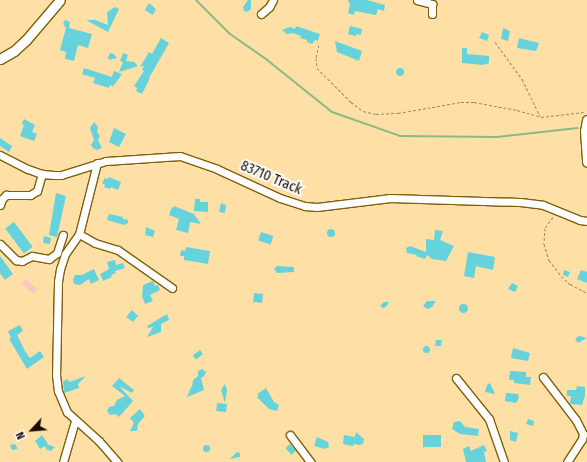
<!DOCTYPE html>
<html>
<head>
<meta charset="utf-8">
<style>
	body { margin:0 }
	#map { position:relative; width:587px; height:462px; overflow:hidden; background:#fee0a6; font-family:"Fira Sans Condensed",sans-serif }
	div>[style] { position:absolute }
	.green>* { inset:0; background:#fbc5c1; transform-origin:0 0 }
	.stream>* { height:2px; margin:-1px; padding:0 1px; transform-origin:1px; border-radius:1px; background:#89ba86 }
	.building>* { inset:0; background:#65d2dc; transform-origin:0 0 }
	.round { border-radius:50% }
	.path>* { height:1px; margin-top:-0.5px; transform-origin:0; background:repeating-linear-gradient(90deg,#9d8861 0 3px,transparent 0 5px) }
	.roads { filter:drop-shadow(1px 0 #815f0a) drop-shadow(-1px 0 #815f0a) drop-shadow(0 1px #815f0a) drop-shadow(0 -1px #815f0a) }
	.street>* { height:7px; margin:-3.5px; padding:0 3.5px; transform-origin:3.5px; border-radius:3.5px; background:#fff }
	.secondary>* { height:9px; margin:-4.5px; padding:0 4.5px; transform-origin:4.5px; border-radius:4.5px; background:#fff }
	span { translate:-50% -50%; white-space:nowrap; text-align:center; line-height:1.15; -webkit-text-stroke:4px #fff; paint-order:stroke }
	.street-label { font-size:14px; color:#150b00 }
	.north { position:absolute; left:12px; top:410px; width:40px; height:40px; -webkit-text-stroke:3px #fff; paint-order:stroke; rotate:244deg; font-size:11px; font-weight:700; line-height:16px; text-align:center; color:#150b00 }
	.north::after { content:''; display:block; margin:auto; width:14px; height:18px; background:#150b00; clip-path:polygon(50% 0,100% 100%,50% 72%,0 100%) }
</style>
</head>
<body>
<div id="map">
	<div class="green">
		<div style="left:25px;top:279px;width:16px;height:6px;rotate:40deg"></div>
	</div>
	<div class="stream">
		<div style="left:196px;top:0;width:48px;rotate:45deg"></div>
		<div style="left:230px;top:34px;width:44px;rotate:34.8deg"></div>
		<div style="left:266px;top:59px;width:85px;rotate:38.8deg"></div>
		<div style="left:332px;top:112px;width:72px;rotate:19.4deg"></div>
		<div style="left:400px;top:136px;width:97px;rotate:0.6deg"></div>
		<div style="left:497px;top:137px;width:81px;rotate:-6.3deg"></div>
	</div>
	<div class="building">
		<div style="clip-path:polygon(248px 0,251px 0,251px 9px,247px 12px,244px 11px,243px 7px)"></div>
		<div style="clip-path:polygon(348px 0,367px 0,385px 5px,384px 11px,378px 9px,376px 15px,355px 11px,354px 15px,348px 13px,350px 5px)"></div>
		<div style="clip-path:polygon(149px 3px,156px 9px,153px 15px,145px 10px)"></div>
		<div style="clip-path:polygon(115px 7px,119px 9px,108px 32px,86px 20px,95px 20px,108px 25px,107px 12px)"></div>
		<div style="clip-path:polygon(65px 20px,70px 22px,69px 28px,92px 34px,88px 48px,78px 45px,74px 61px,65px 59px,66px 52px,60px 50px,66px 28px,63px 24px)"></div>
		<div style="clip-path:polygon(296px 26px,320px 34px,318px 41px,315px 40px,312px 44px,307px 42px,307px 40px,300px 38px,301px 36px,293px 33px,287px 34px,282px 30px,290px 27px,295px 29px)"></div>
		<div style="clip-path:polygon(350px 26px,362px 29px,361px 35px,357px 34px,356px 36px,348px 34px)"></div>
		<div style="clip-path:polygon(503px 28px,510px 31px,508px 41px,501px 39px)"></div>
		<div style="clip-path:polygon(482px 32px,489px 35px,487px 41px,479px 38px)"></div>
		<div style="clip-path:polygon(161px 38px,169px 43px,149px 78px,150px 78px,142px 94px,136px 91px,137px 88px,134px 86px,144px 71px,142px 70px,144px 66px,140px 67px,149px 52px,152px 54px)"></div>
		<div style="clip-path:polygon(519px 38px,539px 43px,536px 51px,517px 48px)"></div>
		<div style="clip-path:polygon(335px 41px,362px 51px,359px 61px,337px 52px)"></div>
		<div style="clip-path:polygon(462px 48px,467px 48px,467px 54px,489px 56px,489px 63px,483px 65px,462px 63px)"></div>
		<div style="clip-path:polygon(110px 53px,114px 54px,117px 58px,109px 60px,108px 57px)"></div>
		<div style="clip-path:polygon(123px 53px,128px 55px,126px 61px,134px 62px,138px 66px,119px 72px,123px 62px,120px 61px)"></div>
		<div class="round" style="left:396px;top:68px;width:8px;height:8px"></div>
		<div style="clip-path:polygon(84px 68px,112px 77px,114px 71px,122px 74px,115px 84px,114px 84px,113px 87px,110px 85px,109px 88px,93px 83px,95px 78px,82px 74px)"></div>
		<div style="clip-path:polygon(24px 119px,35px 125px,32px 132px,37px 134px,34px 141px,20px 136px,24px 125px,22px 124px)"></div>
		<div style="clip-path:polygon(94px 122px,98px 127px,97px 132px,100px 136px,98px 140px,102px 148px,97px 150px,93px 148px,91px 145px,94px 140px,90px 128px)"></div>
		<div style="clip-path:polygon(114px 128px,126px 134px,119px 147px,109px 142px)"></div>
		<div style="clip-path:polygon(0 138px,12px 146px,9px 152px,0 146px)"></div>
		<div style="clip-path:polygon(109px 177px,121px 182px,118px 190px,111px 187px,110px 189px,104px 187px,105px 185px,102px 183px,105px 178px,108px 179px)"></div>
		<div style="clip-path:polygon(56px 193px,66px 196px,57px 237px,49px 235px)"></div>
		<div style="clip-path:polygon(195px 199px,200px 199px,200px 202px,208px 202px,208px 212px,194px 211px)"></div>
		<div style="clip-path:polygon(221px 203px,226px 205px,225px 213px,219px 212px)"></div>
		<div style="clip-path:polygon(174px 206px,194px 214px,201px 224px,190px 222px,188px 233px,176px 230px,179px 219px,169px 215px,172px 207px,174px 208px)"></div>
		<div style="clip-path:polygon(109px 214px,123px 217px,123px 219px,128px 220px,128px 223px,124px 225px,107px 220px)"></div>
		<div style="left:14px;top:222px;width:31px;height:11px;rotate:53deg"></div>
		<div style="clip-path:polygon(146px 227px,155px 231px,153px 237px,145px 235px)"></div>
		<div class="round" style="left:327px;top:229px;width:8px;height:8px"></div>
		<div style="clip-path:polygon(435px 230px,443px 231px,440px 240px,454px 246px,446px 261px,432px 259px,427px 255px,425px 259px,416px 256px,417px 255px,407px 253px,406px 248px,410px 246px,426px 252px,426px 239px,434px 240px)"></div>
		<div style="left:261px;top:232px;width:13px;height:9px;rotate:18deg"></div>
		<div style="clip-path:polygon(44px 236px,51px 238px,50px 244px,43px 243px)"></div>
		<div style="clip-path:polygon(186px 247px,210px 251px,208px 264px,184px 260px,184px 256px,180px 256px,181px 250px,185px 251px)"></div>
		<div style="clip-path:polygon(468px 252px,495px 257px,493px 270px,476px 266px,474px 278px,464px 276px)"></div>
		<div style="clip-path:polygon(0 256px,13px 274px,5px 280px,0 273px)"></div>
		<div style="clip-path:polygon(115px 260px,116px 265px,123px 263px,125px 268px,115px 271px,116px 273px,111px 275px,112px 277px,103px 281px,100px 274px,109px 269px,107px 262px)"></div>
		<div style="clip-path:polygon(277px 266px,294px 267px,294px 272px,277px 273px,274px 269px)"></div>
		<div style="clip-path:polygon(94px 269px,99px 280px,91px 284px,89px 279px,80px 285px,74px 284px,73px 280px,75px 275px,82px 275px)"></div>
		<div style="clip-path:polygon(564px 270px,570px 272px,568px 277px,563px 275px)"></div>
		<div style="clip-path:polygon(581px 270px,587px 272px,587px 283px,577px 279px)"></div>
		<div style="clip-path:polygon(153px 281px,155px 286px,158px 285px,160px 290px,150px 295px,153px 301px,145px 304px,142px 296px,143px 285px)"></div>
		<div style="clip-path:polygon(512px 283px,518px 286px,515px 292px,508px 289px)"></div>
		<div style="left:254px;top:293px;width:9px;height:9px;rotate:6deg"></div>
		<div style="clip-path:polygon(427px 301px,436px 301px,432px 307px,428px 309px,423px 306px)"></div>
		<div style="clip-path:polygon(384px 302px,389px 302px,386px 307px,383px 308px,380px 306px)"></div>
		<div class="round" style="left:458.5px;top:303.5px;width:9px;height:9px"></div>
		<div style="clip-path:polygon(132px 310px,138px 316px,133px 322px,126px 317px)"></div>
		<div style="clip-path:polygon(167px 314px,169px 320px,161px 324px,161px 332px,147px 337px,153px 327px,148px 328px,147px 326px)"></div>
		<div style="clip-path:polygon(20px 325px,23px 331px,17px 335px,25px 351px,30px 358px,40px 351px,44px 357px,27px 369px,9px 339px,11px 338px,8px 331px)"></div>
		<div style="clip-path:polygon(579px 336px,580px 336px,587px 338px,578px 343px,575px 339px)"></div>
		<div style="clip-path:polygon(436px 340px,442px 340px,441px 346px,435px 346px)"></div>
		<div class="round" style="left:422.5px;top:345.5px;width:7px;height:7px"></div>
		<div style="clip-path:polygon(513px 348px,530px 353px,528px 361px,511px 358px)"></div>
		<div style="left:200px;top:350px;width:5px;height:9px;rotate:53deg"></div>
		<div style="clip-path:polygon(202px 369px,206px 372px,204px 376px,201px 378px,204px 390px,187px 397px,191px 387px,192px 387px,193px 380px,198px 376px,198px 371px)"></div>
		<div style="clip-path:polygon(510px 371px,526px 372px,526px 377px,531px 377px,530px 385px,514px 383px,514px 380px,509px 380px)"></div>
		<div style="clip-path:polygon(86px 376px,78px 384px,79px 388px,64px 393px,63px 381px,68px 379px,69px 382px)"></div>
		<div style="clip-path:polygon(119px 378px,134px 390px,132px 393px,119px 386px,133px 401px,119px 417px,116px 414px,110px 415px,107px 411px,109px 407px,114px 406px,117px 400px,125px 396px,112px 386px)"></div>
		<div style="clip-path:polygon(490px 383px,495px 394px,485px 392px,487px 385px)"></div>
		<div style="clip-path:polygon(225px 384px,227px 390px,225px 403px,221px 390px)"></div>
		<div style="clip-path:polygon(577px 386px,585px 387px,585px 396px,582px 405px,570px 404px,571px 396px,567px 396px,567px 390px,576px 390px)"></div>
		<div style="clip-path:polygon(266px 388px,274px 402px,279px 405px,277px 411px,269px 409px,257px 397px,259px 395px,257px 394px)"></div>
		<div style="clip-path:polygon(506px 393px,518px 394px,519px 398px,516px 403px,505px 401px)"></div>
		<div style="left:217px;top:403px;width:10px;height:8px;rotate:6deg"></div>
		<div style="clip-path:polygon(140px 409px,145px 416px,138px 424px,137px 431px,130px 431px,134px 423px,130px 418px)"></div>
		<div style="clip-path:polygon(528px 419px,534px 421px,533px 426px,526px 424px)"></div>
		<div style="clip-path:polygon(460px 421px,465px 427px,479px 429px,478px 436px,460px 434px,452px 429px,454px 422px)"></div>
		<div style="clip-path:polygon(510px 431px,518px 433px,516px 442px,510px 440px)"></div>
		<div style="clip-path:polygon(356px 432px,364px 439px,363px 444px,359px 445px,354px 444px,353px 446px,343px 444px,344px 435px,355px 437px)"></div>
		<div style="clip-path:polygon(42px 435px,48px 444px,46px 444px,55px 447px,51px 451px,47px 450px,45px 446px,40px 449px,35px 441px)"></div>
		<div style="left:441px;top:435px;width:12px;height:18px;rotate:90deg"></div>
		<div style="clip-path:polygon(317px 437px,328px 442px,329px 447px,325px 449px,314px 446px)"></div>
		<div style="clip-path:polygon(15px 444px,18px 449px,12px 450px,10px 445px)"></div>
		<div style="left:290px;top:444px;width:9px;height:6px;rotate:49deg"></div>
		<div class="round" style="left:202.5px;top:444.5px;width:7px;height:7px"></div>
		<div style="clip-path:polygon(484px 445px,487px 451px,484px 452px,486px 462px,466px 462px,463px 449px,469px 446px,471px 451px)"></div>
		<div style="clip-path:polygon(237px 452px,240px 453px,240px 457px,230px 459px)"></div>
	</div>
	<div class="path">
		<div style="left:495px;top:42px;width:46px;rotate:53.9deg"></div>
		<div style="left:522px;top:79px;width:41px;rotate:64.1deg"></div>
		<div style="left:319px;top:45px;width:13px;rotate:103deg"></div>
		<div style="left:316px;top:58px;width:10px;rotate:84deg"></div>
		<div style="left:317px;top:68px;width:48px;rotate:45deg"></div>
		<div style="left:351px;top:102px;width:15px;rotate:37deg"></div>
		<div style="left:363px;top:111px;width:13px;rotate:13deg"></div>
		<div style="left:376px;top:114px;width:22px;rotate:-3deg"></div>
		<div style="left:398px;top:113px;width:64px;rotate:-9.9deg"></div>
		<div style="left:461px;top:102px;width:13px"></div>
		<div style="left:474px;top:102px;width:44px;rotate:10.5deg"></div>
		<div style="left:517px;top:110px;width:25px;rotate:16deg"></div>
		<div style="left:541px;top:117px;width:43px;rotate:-6.6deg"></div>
		<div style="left:553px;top:217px;width:14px;rotate:126deg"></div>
		<div style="left:545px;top:228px;width:16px;rotate:94deg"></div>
		<div style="left:544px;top:244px;width:17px;rotate:73deg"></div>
		<div style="left:549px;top:260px;width:20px;rotate:53deg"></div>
		<div style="left:561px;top:276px;width:12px;rotate:42deg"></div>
		<div style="left:570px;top:284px;width:19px;rotate:28deg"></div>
	</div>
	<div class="roads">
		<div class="street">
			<div style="left:417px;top:0;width:16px;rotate:15deg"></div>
			<div style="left:432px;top:4px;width:10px;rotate:90deg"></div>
			<div style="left:261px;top:14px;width:11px;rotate:-41deg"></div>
			<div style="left:269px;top:7px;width:8px;rotate:-60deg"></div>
			<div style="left:0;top:155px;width:31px;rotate:27deg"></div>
			<div style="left:28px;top:169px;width:15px;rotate:20deg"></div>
			<div style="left:42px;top:174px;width:12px;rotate:5deg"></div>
			<div style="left:54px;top:175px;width:7px"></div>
			<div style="left:61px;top:175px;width:47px;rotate:-17.3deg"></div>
			<div style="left:106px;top:161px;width:74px;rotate:-3.9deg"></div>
			<div style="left:180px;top:156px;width:39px;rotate:19deg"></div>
			<div style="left:217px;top:169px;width:69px;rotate:24.7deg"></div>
			<div style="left:280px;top:198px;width:26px;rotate:18deg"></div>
			<div style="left:305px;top:206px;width:12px;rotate:5deg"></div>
			<div style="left:317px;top:207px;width:74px;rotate:-7deg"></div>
			<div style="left:390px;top:198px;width:130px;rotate:1.8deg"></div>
			<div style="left:520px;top:202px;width:23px;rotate:7deg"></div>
			<div style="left:543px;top:205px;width:40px;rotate:22deg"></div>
			<div style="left:580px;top:220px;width:7px;rotate:8deg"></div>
			<div style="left:97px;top:163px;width:73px;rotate:104.2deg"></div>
			<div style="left:79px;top:234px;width:24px;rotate:125deg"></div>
			<div style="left:65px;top:254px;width:16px;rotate:108deg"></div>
			<div style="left:60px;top:269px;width:13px;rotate:99deg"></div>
			<div style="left:58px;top:282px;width:93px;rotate:91.2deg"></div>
			<div style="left:56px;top:375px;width:16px;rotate:83deg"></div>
			<div style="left:58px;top:391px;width:23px;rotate:67deg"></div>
			<div style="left:67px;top:412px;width:43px;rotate:42.2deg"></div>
			<div style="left:99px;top:441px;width:28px;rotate:49deg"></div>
			<div style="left:0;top:205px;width:6px;rotate:-72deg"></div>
			<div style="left:2px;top:199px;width:6px;rotate:-45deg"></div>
			<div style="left:6px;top:195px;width:24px"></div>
			<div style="left:30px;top:195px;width:8px;rotate:-30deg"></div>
			<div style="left:37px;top:191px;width:18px;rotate:-74deg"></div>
			<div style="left:79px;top:234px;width:18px;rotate:29deg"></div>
			<div style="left:95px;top:243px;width:24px;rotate:17deg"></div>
			<div style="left:118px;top:250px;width:66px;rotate:35.1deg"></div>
			<div style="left:0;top:244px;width:23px;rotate:45deg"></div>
			<div style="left:16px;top:260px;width:6px;rotate:9deg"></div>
			<div style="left:22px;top:261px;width:11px;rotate:-27deg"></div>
			<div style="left:32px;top:256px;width:17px;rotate:10deg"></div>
			<div style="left:49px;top:259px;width:10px;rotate:-37deg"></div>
			<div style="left:57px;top:253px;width:19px;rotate:-72deg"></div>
			<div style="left:543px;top:377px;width:54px;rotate:52.5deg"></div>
			<div style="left:576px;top:420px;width:16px;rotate:63deg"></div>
			<div style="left:583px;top:434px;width:5px;rotate:101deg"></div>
			<div style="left:582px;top:439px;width:27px;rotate:123deg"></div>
			<div style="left:456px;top:378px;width:53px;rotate:51.2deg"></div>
			<div style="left:489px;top:419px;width:46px;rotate:70.8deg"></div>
			<div style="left:290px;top:435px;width:34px;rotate:53deg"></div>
			<div style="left:63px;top:462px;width:43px;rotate:-73.7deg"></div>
		</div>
		<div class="secondary">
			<div style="left:0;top:59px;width:16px;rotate:-30deg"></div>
			<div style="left:14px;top:51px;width:16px;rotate:-43deg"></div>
			<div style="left:26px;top:40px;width:52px;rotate:-49.6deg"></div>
			<div style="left:587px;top:120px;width:11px;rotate:100deg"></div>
			<div style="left:585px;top:131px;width:31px;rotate:86deg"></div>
		</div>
	</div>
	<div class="street-label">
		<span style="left:271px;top:178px;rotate:23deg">83710 Track</span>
	</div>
	<div class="north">N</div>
</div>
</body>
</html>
